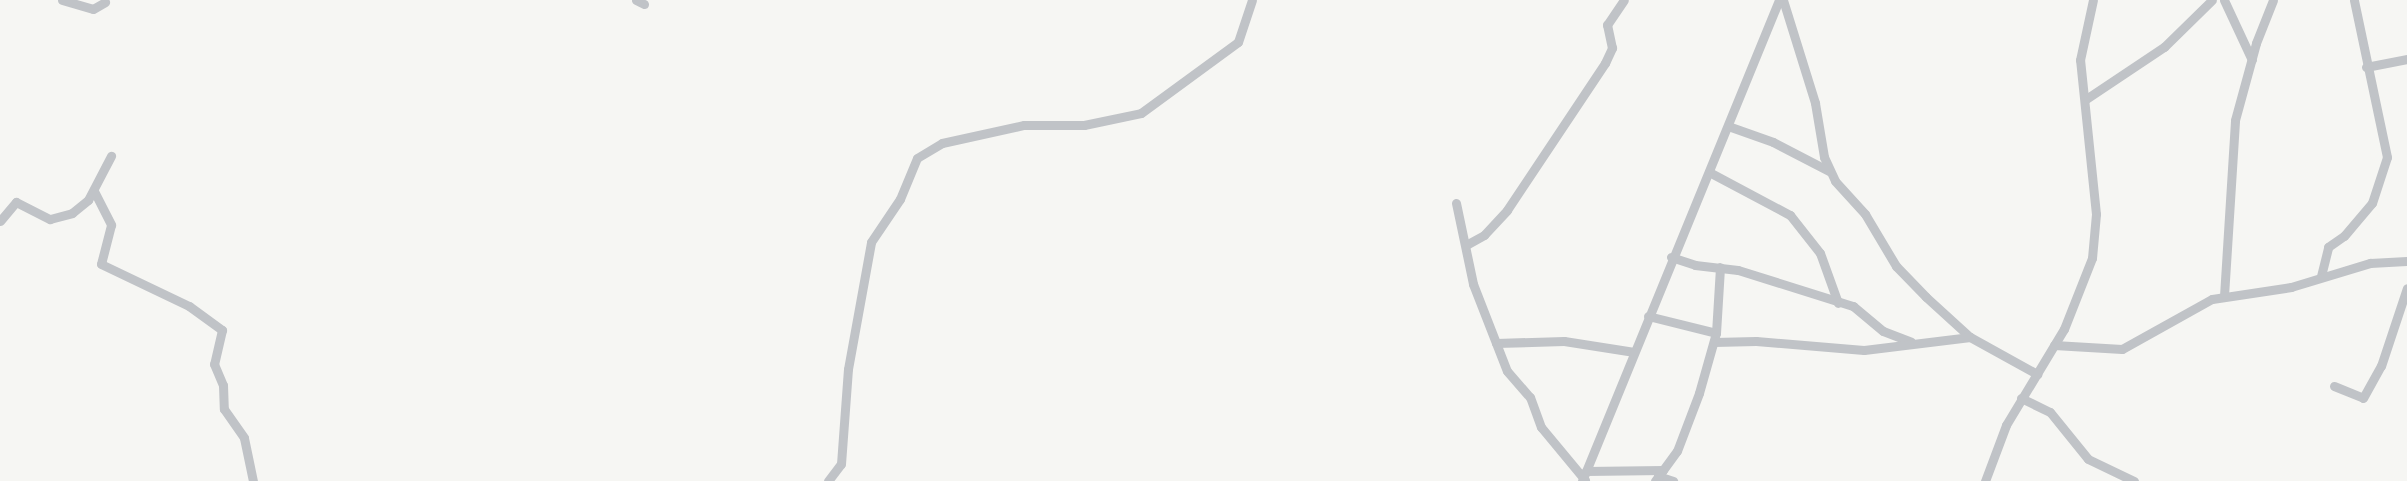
<!DOCTYPE html>
<html>
<head>
<meta charset="utf-8">
<style>
	body { margin:0 }
	#map { position:relative; width:2407px; height:481px; overflow:hidden; background:#f6f6f3; font-family:"Fira Sans Condensed",sans-serif }
	div>[style] { position:absolute }
	.minor>* { height:9px; margin:-4.5px; padding:0 4.5px; transform-origin:4.5px; border-radius:4.5px; background:#c0c3c7 }
	span { translate:-50% -50%; white-space:nowrap; text-align:center; line-height:1.15; -webkit-text-stroke:6px #fff; paint-order:stroke }
</style>
</head>
<body>
<div id="map">
	<div class="minor">
		<div style="left:62px;top:0;width:32px;rotate:16deg"></div>
		<div style="left:93px;top:9px;width:14px;rotate:-30deg"></div>
		<div style="left:636px;top:0;width:9px;rotate:27deg"></div>
		<div style="left:1783px;top:0;width:108px;rotate:72.7deg"></div>
		<div style="left:1815px;top:103px;width:55px;rotate:80.5deg"></div>
		<div style="left:1824px;top:157px;width:26px;rotate:65deg"></div>
		<div style="left:1835px;top:181px;width:45px;rotate:47.7deg"></div>
		<div style="left:1865px;top:214px;width:61px;rotate:59.2deg"></div>
		<div style="left:1896px;top:266px;width:43px;rotate:45.9deg"></div>
		<div style="left:1926px;top:297px;width:59px;rotate:42.3deg"></div>
		<div style="left:1970px;top:337px;width:77px;rotate:28.9deg"></div>
		<div style="left:2224px;top:0;width:66px;rotate:65deg"></div>
		<div style="left:2366px;top:67px;width:42px;rotate:-11deg"></div>
		<div style="left:2086px;top:99px;width:94px;rotate:-33.7deg"></div>
		<div style="left:2164px;top:47px;width:67px;rotate:-44.4deg"></div>
		<div style="left:1728px;top:126px;width:48px;rotate:19.6deg"></div>
		<div style="left:1773px;top:142px;width:63px;rotate:27.4deg"></div>
		<div style="left:1709px;top:172px;width:92px;rotate:28deg"></div>
		<div style="left:1790px;top:215px;width:48px;rotate:51.7deg"></div>
		<div style="left:1820px;top:253px;width:53px;rotate:70.2deg"></div>
		<div style="left:94px;top:191px;width:38px;rotate:63deg"></div>
		<div style="left:111px;top:225px;width:40px;rotate:104.4deg"></div>
		<div style="left:101px;top:264px;width:98px;rotate:25.5deg"></div>
		<div style="left:189px;top:306px;width:41px;rotate:36deg"></div>
		<div style="left:222px;top:330px;width:35px;rotate:103deg"></div>
		<div style="left:214px;top:364px;width:23px;rotate:67deg"></div>
		<div style="left:223px;top:385px;width:24px;rotate:88deg"></div>
		<div style="left:224px;top:409px;width:35px;rotate:55deg"></div>
		<div style="left:244px;top:438px;width:44px;rotate:78.2deg"></div>
		<div style="left:1456px;top:203px;width:83px;rotate:78.1deg"></div>
		<div style="left:1473px;top:284px;width:93px;rotate:68.7deg"></div>
		<div style="left:1507px;top:371px;width:35px;rotate:49deg"></div>
		<div style="left:1530px;top:397px;width:32px;rotate:70deg"></div>
		<div style="left:1541px;top:427px;width:69px;rotate:50.3deg"></div>
		<div style="left:0;top:221px;width:25px;rotate:-50deg"></div>
		<div style="left:16px;top:202px;width:38px;rotate:27deg"></div>
		<div style="left:50px;top:219px;width:23px;rotate:-15deg"></div>
		<div style="left:72px;top:213px;width:21px;rotate:-39deg"></div>
		<div style="left:88px;top:200px;width:50px;rotate:-62.4deg"></div>
		<div style="left:1466px;top:245px;width:21px;rotate:-29deg"></div>
		<div style="left:1484px;top:235px;width:34px;rotate:-47deg"></div>
		<div style="left:1507px;top:210px;width:177px;rotate:-56.3deg"></div>
		<div style="left:1605px;top:63px;width:17px;rotate:-65deg"></div>
		<div style="left:1612px;top:48px;width:24px;rotate:-102deg"></div>
		<div style="left:1607px;top:25px;width:30px;rotate:-56deg"></div>
		<div style="left:1671px;top:257px;width:25px;rotate:18deg"></div>
		<div style="left:1695px;top:265px;width:43px;rotate:6.6deg"></div>
		<div style="left:1738px;top:270px;width:121px;rotate:17.4deg"></div>
		<div style="left:1853px;top:306px;width:39px;rotate:40deg"></div>
		<div style="left:1883px;top:331px;width:30px;rotate:21deg"></div>
		<div style="left:2321px;top:276px;width:30px;rotate:-76deg"></div>
		<div style="left:2328px;top:247px;width:19px;rotate:-35deg"></div>
		<div style="left:2344px;top:236px;width:43px;rotate:-49.7deg"></div>
		<div style="left:2372px;top:203px;width:48px;rotate:-71.9deg"></div>
		<div style="left:2387px;top:157px;width:160px;rotate:-101.9deg"></div>
		<div style="left:2224px;top:296px;width:176px;rotate:-86.4deg"></div>
		<div style="left:2235px;top:120px;width:80px;rotate:-74.7deg"></div>
		<div style="left:2256px;top:43px;width:46px;rotate:-68.4deg"></div>
		<div style="left:1648px;top:316px;width:70px;rotate:14deg"></div>
		<div style="left:1714px;top:342px;width:42px;rotate:-1.4deg"></div>
		<div style="left:1756px;top:341px;width:108px;rotate:4.8deg"></div>
		<div style="left:1864px;top:350px;width:107px;rotate:-7deg"></div>
		<div style="left:1496px;top:343px;width:68px;rotate:-1.7deg"></div>
		<div style="left:1564px;top:341px;width:71px;rotate:8.9deg"></div>
		<div style="left:2054px;top:345px;width:68px;rotate:3.4deg"></div>
		<div style="left:2122px;top:349px;width:103px;rotate:-29.1deg"></div>
		<div style="left:2212px;top:299px;width:80px;rotate:-8.6deg"></div>
		<div style="left:2291px;top:287px;width:83px;rotate:-16.9deg"></div>
		<div style="left:2370px;top:263px;width:37px;rotate:-3deg"></div>
		<div style="left:2334px;top:386px;width:31px;rotate:22deg"></div>
		<div style="left:2363px;top:398px;width:37px;rotate:-61deg"></div>
		<div style="left:2381px;top:366px;width:82px;rotate:-71.6deg"></div>
		<div style="left:2021px;top:398px;width:32px;rotate:26deg"></div>
		<div style="left:2050px;top:412px;width:60px;rotate:51deg"></div>
		<div style="left:2088px;top:459px;width:51px;rotate:25.6deg"></div>
		<div style="left:1586px;top:471px;width:77px;rotate:-0.7deg"></div>
		<div style="left:1658px;top:476px;width:16px;rotate:18deg"></div>
		<div style="left:828px;top:481px;width:21px;rotate:-53deg"></div>
		<div style="left:841px;top:464px;width:95px;rotate:-85.8deg"></div>
		<div style="left:848px;top:369px;width:129px;rotate:-79.7deg"></div>
		<div style="left:871px;top:242px;width:52px;rotate:-56deg"></div>
		<div style="left:900px;top:199px;width:44px;rotate:-67.5deg"></div>
		<div style="left:917px;top:158px;width:29px;rotate:-31deg"></div>
		<div style="left:942px;top:143px;width:84px;rotate:-12.4deg"></div>
		<div style="left:1024px;top:125px;width:60px"></div>
		<div style="left:1084px;top:125px;width:58px;rotate:-11.9deg"></div>
		<div style="left:1141px;top:113px;width:120px;rotate:-36.2deg"></div>
		<div style="left:1238px;top:42px;width:44px;rotate:-71.6deg"></div>
		<div style="left:1582px;top:481px;width:520px;rotate:-67.73deg"></div>
		<div style="left:1655px;top:481px;width:37px;rotate:-54deg"></div>
		<div style="left:1677px;top:451px;width:62px;rotate:-69.2deg"></div>
		<div style="left:1699px;top:393px;width:62px;rotate:-74.2deg"></div>
		<div style="left:1716px;top:333px;width:66px;rotate:-86.5deg"></div>
		<div style="left:1985px;top:481px;width:60px;rotate:-69.4deg"></div>
		<div style="left:2006px;top:425px;width:112px;rotate:-58.9deg"></div>
		<div style="left:2064px;top:329px;width:76px;rotate:-68.5deg"></div>
		<div style="left:2092px;top:258px;width:44px;rotate:-84.8deg"></div>
		<div style="left:2096px;top:214px;width:155px;rotate:-95.9deg"></div>
		<div style="left:2080px;top:60px;width:61px;rotate:-77.8deg"></div>
	</div>
</div>
</body>
</html>
